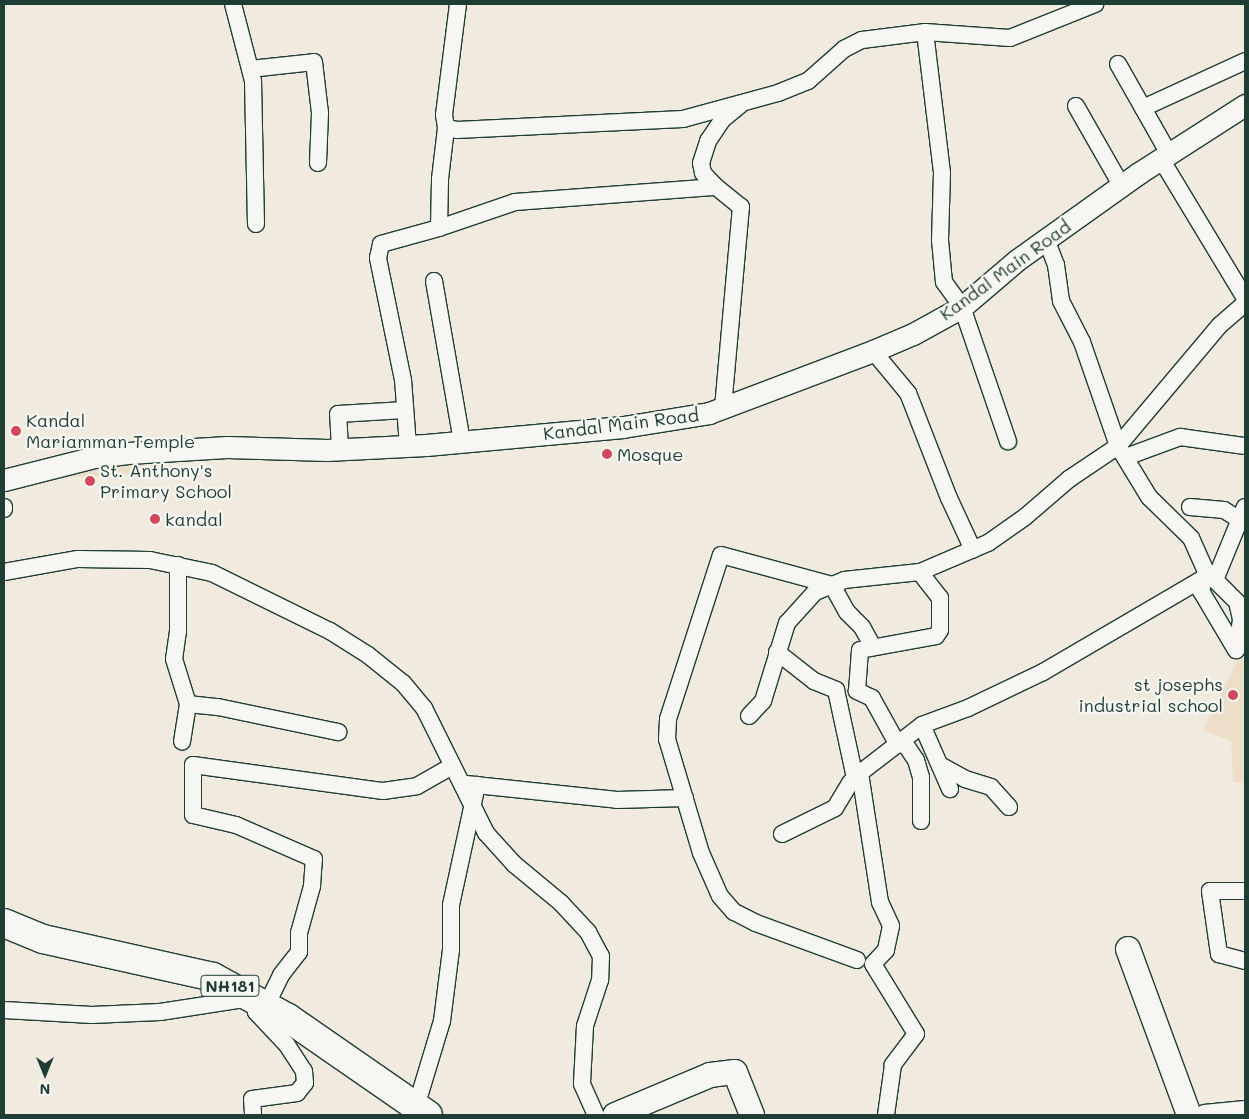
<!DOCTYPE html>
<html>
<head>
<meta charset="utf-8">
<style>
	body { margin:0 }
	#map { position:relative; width:1249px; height:1119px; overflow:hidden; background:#f1ebdf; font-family:Mali,sans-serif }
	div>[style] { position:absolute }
	.built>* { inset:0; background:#ecdec8; transform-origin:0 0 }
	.roads { filter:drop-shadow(1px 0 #1f3d34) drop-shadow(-1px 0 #1f3d34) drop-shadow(0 1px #1f3d34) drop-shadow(0 -1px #1f3d34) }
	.minor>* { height:16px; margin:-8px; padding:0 8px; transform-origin:8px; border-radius:8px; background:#f6f6f2 }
	.tertiary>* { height:21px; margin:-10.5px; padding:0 10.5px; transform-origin:10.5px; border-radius:10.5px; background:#f6f6f2 }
	.secondary>* { height:24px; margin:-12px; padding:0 12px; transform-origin:12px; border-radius:12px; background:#f6f6f2 }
	.trunk>* { height:28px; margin:-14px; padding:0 14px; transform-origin:14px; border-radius:14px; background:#f6f6f2 }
	.dots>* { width:14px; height:14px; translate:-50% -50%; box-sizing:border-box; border:2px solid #f6f6f2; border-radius:50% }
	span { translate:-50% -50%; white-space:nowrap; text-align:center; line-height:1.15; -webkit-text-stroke:4.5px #f6f6f2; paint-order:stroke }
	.shield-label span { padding:1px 4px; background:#f6f6f2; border:1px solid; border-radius:4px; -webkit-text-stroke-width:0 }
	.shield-label { font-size:16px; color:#1f3d34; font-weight:700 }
	.street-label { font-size:18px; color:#1f3d34 }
	.poi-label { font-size:18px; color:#1f3d34 }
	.left { translate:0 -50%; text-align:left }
	.right { translate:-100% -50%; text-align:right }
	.frame { position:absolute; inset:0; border:5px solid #1f3d34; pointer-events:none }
	.north { position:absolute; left:20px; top:1049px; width:50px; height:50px; -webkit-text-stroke:4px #f6f6f2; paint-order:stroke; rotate:180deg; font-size:14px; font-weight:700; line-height:20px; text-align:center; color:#1f3d34 }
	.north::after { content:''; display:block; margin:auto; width:18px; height:22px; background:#1f3d34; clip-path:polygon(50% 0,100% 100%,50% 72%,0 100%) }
</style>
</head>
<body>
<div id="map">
	<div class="built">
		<div style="left:148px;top:456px;width:17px;height:85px;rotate:87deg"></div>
		<div style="clip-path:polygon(1238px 659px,1245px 660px,1245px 783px,1233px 782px,1231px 741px,1203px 730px)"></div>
	</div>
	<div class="roads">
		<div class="minor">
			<div style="left:233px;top:4px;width:80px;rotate:75.4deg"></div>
			<div style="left:253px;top:81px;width:143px;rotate:88.8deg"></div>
			<div style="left:458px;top:4px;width:112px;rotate:97.2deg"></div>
			<div style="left:444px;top:115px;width:13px;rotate:81deg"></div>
			<div style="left:446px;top:128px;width:11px;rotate:10deg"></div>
			<div style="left:457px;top:130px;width:226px;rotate:-2.8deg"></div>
			<div style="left:683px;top:119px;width:98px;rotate:-15.3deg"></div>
			<div style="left:778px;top:93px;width:32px;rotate:-22deg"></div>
			<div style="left:808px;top:81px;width:48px;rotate:-41.6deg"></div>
			<div style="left:844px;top:49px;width:20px;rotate:-27deg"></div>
			<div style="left:862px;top:40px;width:64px;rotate:-7.2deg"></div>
			<div style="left:925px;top:32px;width:85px;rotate:4deg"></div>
			<div style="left:1010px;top:38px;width:92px;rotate:-21.8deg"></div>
			<div style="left:925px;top:32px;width:142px;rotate:83.1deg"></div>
			<div style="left:942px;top:173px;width:67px;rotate:91.7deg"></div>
			<div style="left:940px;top:240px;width:42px;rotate:84.6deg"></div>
			<div style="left:944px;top:282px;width:31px;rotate:54deg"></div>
			<div style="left:962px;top:307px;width:142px;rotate:71.1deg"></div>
			<div style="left:1118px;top:64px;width:51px;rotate:60.4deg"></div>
			<div style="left:250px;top:69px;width:64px;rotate:-6.2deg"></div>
			<div style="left:314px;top:62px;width:51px;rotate:83.3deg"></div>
			<div style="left:320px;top:113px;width:50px;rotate:92.3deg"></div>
			<div style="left:1076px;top:106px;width:91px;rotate:60.3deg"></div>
			<div style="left:1169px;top:154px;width:53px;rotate:-119.5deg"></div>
			<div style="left:1143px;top:108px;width:112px;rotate:-24.7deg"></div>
			<div style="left:1161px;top:159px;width:162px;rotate:58.9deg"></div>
			<div style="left:439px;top:228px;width:80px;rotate:-18.9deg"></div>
			<div style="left:515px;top:202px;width:202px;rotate:-4.3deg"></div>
			<div style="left:1046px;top:239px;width:28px;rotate:69deg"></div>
			<div style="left:1056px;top:265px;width:36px;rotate:82deg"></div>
			<div style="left:1061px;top:301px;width:46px;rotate:62.9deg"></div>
			<div style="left:1082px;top:342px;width:110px;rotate:70.9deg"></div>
			<div style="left:1118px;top:446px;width:60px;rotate:58.7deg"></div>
			<div style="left:1149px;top:497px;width:59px;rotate:44.3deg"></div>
			<div style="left:1191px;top:538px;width:37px;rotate:66deg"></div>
			<div style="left:1206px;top:572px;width:20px;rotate:105deg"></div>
			<div style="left:1201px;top:591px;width:69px;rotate:59.3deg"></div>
			<div style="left:434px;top:281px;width:163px;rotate:80.1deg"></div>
			<div style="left:873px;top:351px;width:55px;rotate:50.2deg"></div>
			<div style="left:908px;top:393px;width:113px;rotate:68.7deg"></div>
			<div style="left:949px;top:498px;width:57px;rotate:65.2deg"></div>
			<div style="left:723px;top:408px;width:202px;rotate:-84.9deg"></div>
			<div style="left:741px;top:207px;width:32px;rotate:-141deg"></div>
			<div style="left:716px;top:187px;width:19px;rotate:-133deg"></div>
			<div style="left:703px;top:173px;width:10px;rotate:-101deg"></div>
			<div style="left:701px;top:163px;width:23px;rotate:-72deg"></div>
			<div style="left:708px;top:141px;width:27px;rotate:-56deg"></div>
			<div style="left:723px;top:119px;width:22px;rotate:-39deg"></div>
			<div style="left:408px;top:446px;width:66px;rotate:-94.3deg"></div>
			<div style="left:403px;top:380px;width:125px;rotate:-101.6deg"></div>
			<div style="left:378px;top:258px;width:14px;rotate:-78deg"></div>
			<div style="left:381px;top:244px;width:60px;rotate:-15.4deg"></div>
			<div style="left:439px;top:228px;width:49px;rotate:-88.8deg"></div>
			<div style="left:440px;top:179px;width:51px;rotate:-83.3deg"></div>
			<div style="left:340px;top:449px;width:35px;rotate:-93deg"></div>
			<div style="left:338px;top:414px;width:67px;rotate:-3.4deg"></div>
			<div style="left:1126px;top:457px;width:58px;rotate:-20.3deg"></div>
			<div style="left:1180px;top:437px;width:66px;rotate:7.9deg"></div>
			<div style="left:4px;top:507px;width:2px;rotate:90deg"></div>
			<div style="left:1190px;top:507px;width:34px;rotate:5deg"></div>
			<div style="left:1224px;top:510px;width:19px;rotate:32deg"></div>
			<div style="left:178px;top:565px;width:66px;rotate:90deg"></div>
			<div style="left:178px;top:631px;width:28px;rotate:98deg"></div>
			<div style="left:174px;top:659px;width:47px;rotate:72.7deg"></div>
			<div style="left:188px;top:704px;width:38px;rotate:99deg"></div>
			<div style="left:4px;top:572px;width:75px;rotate:-10deg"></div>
			<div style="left:78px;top:559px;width:72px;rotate:0.8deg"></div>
			<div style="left:150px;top:560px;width:63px;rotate:11.8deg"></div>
			<div style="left:212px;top:573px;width:131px;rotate:26.2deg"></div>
			<div style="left:330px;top:631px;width:45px;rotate:32.3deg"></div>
			<div style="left:368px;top:655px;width:45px;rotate:38.7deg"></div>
			<div style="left:403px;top:683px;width:33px;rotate:50deg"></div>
			<div style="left:424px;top:708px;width:140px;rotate:63.6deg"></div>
			<div style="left:486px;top:833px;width:42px;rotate:47.9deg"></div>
			<div style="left:514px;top:864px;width:61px;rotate:39.7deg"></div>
			<div style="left:561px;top:903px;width:40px;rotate:47deg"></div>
			<div style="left:588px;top:932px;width:27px;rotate:62deg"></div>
			<div style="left:601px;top:956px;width:24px;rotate:92deg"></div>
			<div style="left:600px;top:980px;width:48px;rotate:108.1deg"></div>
			<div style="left:585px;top:1026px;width:58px;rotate:93deg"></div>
			<div style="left:582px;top:1084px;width:34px;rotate:66deg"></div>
			<div style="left:1206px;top:572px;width:12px;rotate:42deg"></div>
			<div style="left:1215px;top:580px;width:79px;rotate:-67.7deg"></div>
			<div style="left:1215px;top:580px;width:31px;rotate:45deg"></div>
			<div style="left:1237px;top:602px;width:18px;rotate:77deg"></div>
			<div style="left:1241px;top:620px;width:30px;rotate:99deg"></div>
			<div style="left:777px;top:652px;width:47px;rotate:38.1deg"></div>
			<div style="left:814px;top:681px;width:24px;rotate:22deg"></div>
			<div style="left:836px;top:690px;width:90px;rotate:77.8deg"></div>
			<div style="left:188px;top:704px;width:30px;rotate:6deg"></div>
			<div style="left:218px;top:707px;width:123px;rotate:11.8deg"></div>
			<div style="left:749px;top:716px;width:21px;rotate:-47deg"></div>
			<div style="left:763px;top:701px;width:82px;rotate:-72.9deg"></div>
			<div style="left:787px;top:623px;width:42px;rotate:-47.9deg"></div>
			<div style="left:815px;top:592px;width:31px;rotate:-22deg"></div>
			<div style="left:844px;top:580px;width:76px;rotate:-6deg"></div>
			<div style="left:920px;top:572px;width:74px;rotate:-23.1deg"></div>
			<div style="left:988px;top:543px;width:45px;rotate:-35.1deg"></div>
			<div style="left:1025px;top:517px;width:58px;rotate:-40.8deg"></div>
			<div style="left:1069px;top:479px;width:59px;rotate:-34deg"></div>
			<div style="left:1118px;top:446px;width:158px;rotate:-49.9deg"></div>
			<div style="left:1220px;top:325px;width:33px;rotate:-41deg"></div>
			<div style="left:922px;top:725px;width:70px;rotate:66.4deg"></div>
			<div style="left:903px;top:741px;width:23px;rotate:56deg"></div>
			<div style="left:916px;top:760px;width:18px;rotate:74deg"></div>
			<div style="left:921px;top:777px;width:44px;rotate:90deg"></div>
			<div style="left:898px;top:745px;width:54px;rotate:-119deg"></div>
			<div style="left:872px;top:698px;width:17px;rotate:-155deg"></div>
			<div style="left:857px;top:691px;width:41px;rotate:-85.8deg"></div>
			<div style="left:860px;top:650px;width:77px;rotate:-10.4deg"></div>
			<div style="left:936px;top:636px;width:7px;rotate:-56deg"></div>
			<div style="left:940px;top:630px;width:32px;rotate:-90deg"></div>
			<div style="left:940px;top:598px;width:33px;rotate:-128deg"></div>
			<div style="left:940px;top:765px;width:29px;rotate:29deg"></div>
			<div style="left:965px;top:779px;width:27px;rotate:17deg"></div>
			<div style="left:991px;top:787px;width:27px;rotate:48deg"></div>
			<div style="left:860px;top:773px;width:131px;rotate:81.2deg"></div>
			<div style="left:880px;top:902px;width:26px;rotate:65deg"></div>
			<div style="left:891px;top:926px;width:25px;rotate:102deg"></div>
			<div style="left:886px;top:950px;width:19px;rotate:133deg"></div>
			<div style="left:873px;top:964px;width:82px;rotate:58.4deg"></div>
			<div style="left:916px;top:1034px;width:39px;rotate:127deg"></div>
			<div style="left:893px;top:1065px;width:50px;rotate:98deg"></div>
			<div style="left:466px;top:784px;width:152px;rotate:6deg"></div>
			<div style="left:617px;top:800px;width:68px;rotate:-1.7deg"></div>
			<div style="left:782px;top:834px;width:59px;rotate:-26.1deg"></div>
			<div style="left:835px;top:808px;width:29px;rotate:-59deg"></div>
			<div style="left:850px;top:783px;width:14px;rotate:-45deg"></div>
			<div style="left:860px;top:773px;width:78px;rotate:-37.7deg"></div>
			<div style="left:922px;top:725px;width:49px;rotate:-20.3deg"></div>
			<div style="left:968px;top:708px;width:83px;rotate:-25.6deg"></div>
			<div style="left:1043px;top:672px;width:184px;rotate:-30.3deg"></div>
			<div style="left:1245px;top:891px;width:35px;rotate:180deg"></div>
			<div style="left:1210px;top:891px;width:64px;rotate:81.9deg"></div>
			<div style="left:1219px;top:954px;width:27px;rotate:15deg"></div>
			<div style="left:857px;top:960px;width:108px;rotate:-159.9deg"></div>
			<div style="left:756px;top:923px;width:25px;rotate:-153deg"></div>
			<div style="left:734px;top:912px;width:21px;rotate:-131deg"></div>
			<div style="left:720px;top:896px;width:47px;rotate:-113.8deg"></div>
			<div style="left:701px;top:853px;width:119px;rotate:-106.6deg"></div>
			<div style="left:667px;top:739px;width:20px;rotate:-87deg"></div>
			<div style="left:668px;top:719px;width:172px;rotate:-72.1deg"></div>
			<div style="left:721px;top:555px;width:115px;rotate:15.1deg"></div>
			<div style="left:832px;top:585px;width:31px;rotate:61deg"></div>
			<div style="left:847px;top:612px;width:21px;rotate:45deg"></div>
			<div style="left:862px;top:627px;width:23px;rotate:61deg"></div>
			<div style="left:266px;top:1006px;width:34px;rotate:-64deg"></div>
			<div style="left:281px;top:975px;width:29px;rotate:-52deg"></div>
			<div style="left:299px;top:952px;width:19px;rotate:-90deg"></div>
			<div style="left:299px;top:933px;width:49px;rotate:-74.5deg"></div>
			<div style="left:312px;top:886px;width:27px;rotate:-86deg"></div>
			<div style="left:314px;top:859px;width:85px;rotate:-156.4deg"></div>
			<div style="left:236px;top:825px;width:44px;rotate:-166.9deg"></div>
			<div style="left:193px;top:815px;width:50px;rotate:-90deg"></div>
			<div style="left:193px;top:765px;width:192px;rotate:7.8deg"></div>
			<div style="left:383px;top:791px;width:34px;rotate:-8deg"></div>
			<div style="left:417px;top:786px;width:40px;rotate:-29.7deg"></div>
			<div style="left:4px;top:1010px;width:88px;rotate:3.3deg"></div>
			<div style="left:92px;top:1015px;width:68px;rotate:-2.5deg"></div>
			<div style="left:160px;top:1012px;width:93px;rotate:-8.7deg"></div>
			<div style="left:252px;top:998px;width:15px;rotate:74deg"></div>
			<div style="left:256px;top:1012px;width:45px;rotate:46.8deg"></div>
			<div style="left:287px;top:1045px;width:31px;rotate:57deg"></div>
			<div style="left:304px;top:1071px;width:12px;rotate:85deg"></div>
			<div style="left:305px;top:1083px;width:13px;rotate:129deg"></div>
			<div style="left:297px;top:1093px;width:45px;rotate:172.4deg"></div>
			<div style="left:252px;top:1099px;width:16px;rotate:86deg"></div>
			<div style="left:416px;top:1107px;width:90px;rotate:-73.2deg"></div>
			<div style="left:442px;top:1021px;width:72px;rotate:-82.8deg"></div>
			<div style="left:451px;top:950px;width:45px;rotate:-90deg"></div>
			<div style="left:451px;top:905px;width:123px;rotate:-77.8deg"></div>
			<div style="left:1204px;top:1113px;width:41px;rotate:-5.6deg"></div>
		</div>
		<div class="tertiary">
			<div style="left:4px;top:480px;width:94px;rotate:-14.2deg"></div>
			<div style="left:95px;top:457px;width:33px;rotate:-7deg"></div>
			<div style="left:128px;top:453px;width:99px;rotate:-3.5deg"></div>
			<div style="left:227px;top:447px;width:100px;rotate:1.7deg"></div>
			<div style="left:327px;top:450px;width:99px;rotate:-2.9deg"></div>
			<div style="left:426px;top:445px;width:198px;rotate:-5.2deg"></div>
			<div style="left:623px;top:427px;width:87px;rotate:-9.2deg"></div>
			<div style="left:709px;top:413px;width:175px;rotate:-20.7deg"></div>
			<div style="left:873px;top:351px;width:43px;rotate:-23deg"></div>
			<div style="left:913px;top:334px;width:56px;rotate:-28.9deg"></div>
			<div style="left:962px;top:307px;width:72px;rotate:-40.5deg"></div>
			<div style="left:1017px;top:260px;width:150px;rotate:-35.5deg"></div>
			<div style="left:1139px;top:173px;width:126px;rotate:-32.7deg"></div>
		</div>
		<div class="secondary">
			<div style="left:1128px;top:949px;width:177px;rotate:69.8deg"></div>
			<div style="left:615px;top:1115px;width:103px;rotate:-22.8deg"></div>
			<div style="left:710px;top:1075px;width:25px;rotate:-7deg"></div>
			<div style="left:735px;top:1072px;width:46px;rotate:68.4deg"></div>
		</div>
		<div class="trunk">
			<div style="left:4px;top:923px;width:42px;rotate:22.3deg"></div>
			<div style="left:43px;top:939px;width:174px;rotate:12.6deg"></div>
			<div style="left:213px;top:977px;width:85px;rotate:28.7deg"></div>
			<div style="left:288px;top:1018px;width:170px;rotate:34.7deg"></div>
		</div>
	</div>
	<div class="dots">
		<div style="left:16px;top:431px;background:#d1495b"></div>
		<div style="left:607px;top:454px;background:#d1495b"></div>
		<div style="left:90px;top:481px;background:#d1495b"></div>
		<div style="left:155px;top:519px;background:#d1495b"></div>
		<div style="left:1233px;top:695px;background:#d1495b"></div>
	</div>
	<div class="shield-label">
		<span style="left:230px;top:986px">NH181</span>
	</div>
	<div class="street-label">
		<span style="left:1005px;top:270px;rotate:-36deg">Kandal Main Road</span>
		<span style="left:621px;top:424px;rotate:-7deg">Kandal Main Road</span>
	</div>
	<div class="poi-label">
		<span class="left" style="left:26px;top:431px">Kandal<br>Mariamman Temple</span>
		<span class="left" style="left:617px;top:454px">Mosque</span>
		<span class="left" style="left:100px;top:481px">St. Anthony's<br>Primary School</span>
		<span class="left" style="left:165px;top:519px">kandal</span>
		<span class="right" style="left:1223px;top:695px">st josephs<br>industrial school</span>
	</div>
	<div class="frame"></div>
	<div class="north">N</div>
</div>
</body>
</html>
